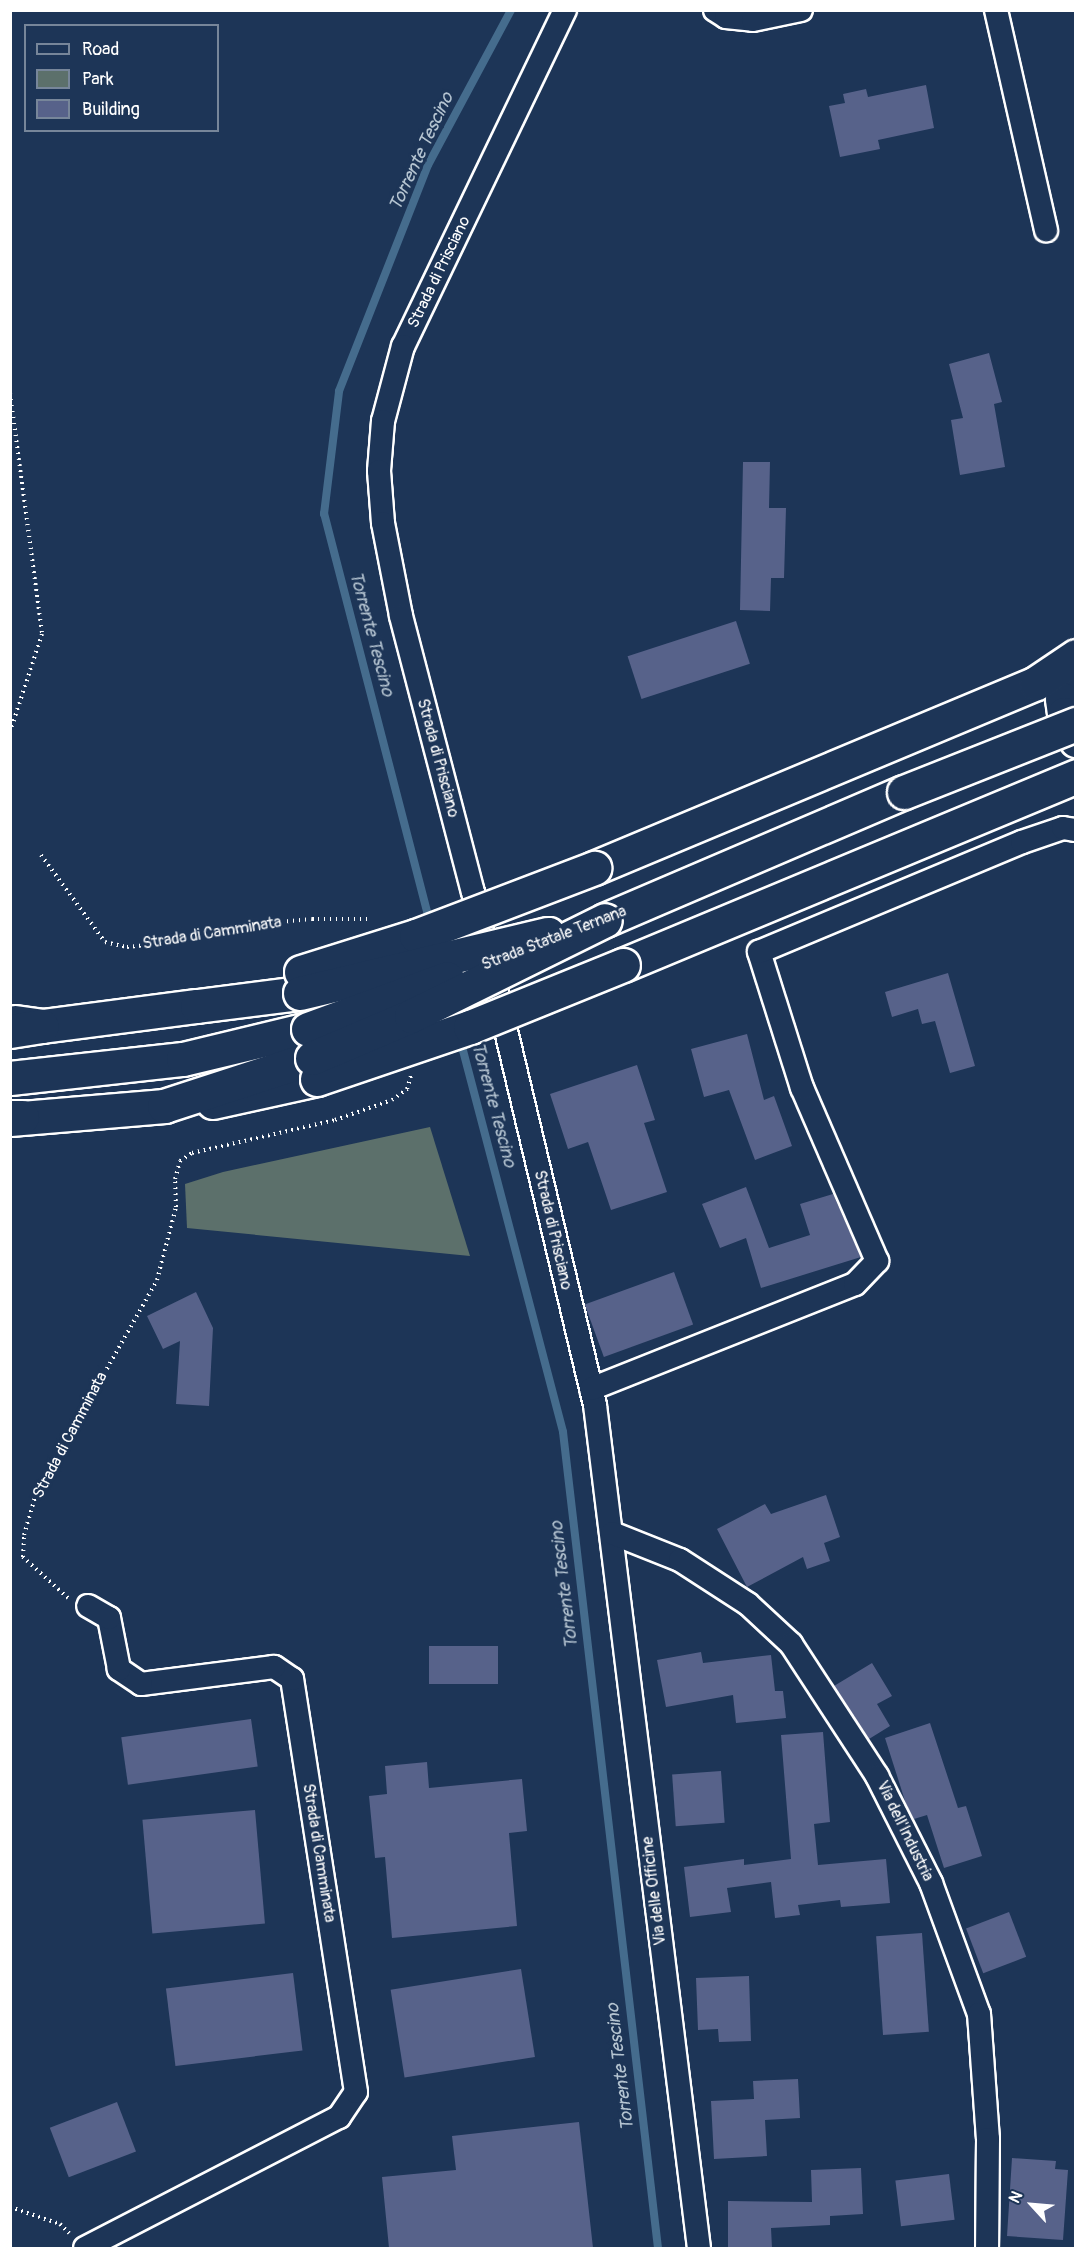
<!DOCTYPE html>
<html>
<head>
<meta charset="utf-8">
<style>
	body { margin:0 }
	#map { position:relative; width:1086px; height:2259px; overflow:hidden; background:#1d3557; font-family:Pangolin,sans-serif }
	div>[style] { position:absolute }
	.green>* { inset:0; background:#5c706b }
	.stream>* { height:8px; margin:-4px; padding:0 4px; transform-origin:4px; border-radius:4px; background:#456c8d }
	.building>* { inset:0; background:#57628a; transform-origin:0 0 }
	.path>* { height:4px; margin-top:-2px; transform-origin:0; background:repeating-linear-gradient(90deg,#fff 0 1.5px,transparent 0 6px) }
	.roads { filter:drop-shadow(2px 0 #fff) drop-shadow(-2px 0 #fff) drop-shadow(0 2px #fff) drop-shadow(0 -2px #fff) }
	.street>* { height:22px; margin:-11px; padding:0 11px; transform-origin:11px; border-radius:11px; background:#1d3557 }
	.secondary>* { height:33px; margin:-16.5px; padding:0 16.5px; transform-origin:16.5px; border-radius:16.5px; background:#1d3557 }
	.primary>* { height:33px; margin:-16.5px; padding:0 16.5px; transform-origin:16.5px; border-radius:16.5px; background:#1d3557 }
	.highway>* { height:33px; margin:-16.5px; padding:0 16.5px; transform-origin:16.5px; border-radius:16.5px; background:#1d3557 }
	.bridges { filter:drop-shadow(2px 0 #fff) drop-shadow(-2px 0 #fff) drop-shadow(0 2px #fff) drop-shadow(0 -2px #fff) }
	.secondary-bridge>* { height:33px; margin:-16.5px; padding:0 16.5px; transform-origin:16.5px; border-radius:16.5px; background:#1d3557 }
	.highway-bridge>* { height:33px; margin:-16.5px; padding:0 16.5px; transform-origin:16.5px; border-radius:16.5px; background:#1d3557 }
	span { translate:-50% -50%; white-space:nowrap; text-align:center; line-height:1.15; -webkit-text-stroke:6px #1d3557; paint-order:stroke }
	.street-label { font-size:16px; color:#fff }
	.water-label { font-size:18px; color:#b5c4d1; font-style:italic }
	.frame { position:absolute; inset:0; border:12px solid #fff; pointer-events:none }
	.legend { position:absolute; left:24px; top:24px; width:195px; height:108px; box-sizing:border-box; background:#1d3557; border:2px solid #77869a; margin:0; padding:8px 10px; list-style:none; font-size:18px; color:#fff }
	.legend li { display:flex; align-items:center; gap:12px; height:30px }
	.legend b { width:30px; border:2px solid #77869a }
	.north { position:absolute; left:1002px; top:2175px; width:60px; height:60px; -webkit-text-stroke:4px #1d3557; paint-order:stroke; rotate:296deg; font-size:16px; font-weight:700; line-height:24px; text-align:center; color:#fff }
	.north::after { content:''; display:block; margin:auto; width:21px; height:27px; background:#fff; clip-path:polygon(50% 0,100% 100%,50% 72%,0 100%) }
</style>
</head>
<body>
<div id="map">
	<div class="green">
		<div style="clip-path:polygon(430px 1127px,470px 1256px,187px 1228px,185px 1184px,223px 1172px)"></div>
	</div>
	<div class="stream">
		<div style="left:430px;top:923px;width:423px;rotate:-104.5deg"></div>
		<div style="left:324px;top:514px;width:124px;rotate:-83deg"></div>
		<div style="left:339px;top:391px;width:243px;rotate:-68.5deg"></div>
		<div style="left:428px;top:165px;width:176px;rotate:-61.8deg"></div>
		<div style="left:460px;top:1039px;width:406px;rotate:75.3deg"></div>
		<div style="left:563px;top:1432px;width:822px;rotate:83.36deg"></div>
	</div>
	<div class="building">
		<div style="clip-path:polygon(926px 85px,934px 128px,878px 140px,880px 149px,840px 157px,829px 106px,845px 103px,843px 94px,866px 89px,868px 97px)"></div>
		<div style="clip-path:polygon(989px 353px,1002px 402px,994px 404px,1005px 467px,960px 475px,951px 420px,963px 418px,949px 364px)"></div>
		<div style="clip-path:polygon(743px 462px,770px 462px,769px 508px,786px 508px,784px 578px,771px 578px,770px 611px,740px 610px)"></div>
		<div style="left:736px;top:621px;width:45px;height:114px;rotate:72deg"></div>
		<div style="clip-path:polygon(948px 973px,975px 1066px,950px 1073px,935px 1021px,922px 1024px,918px 1009px,892px 1017px,885px 992px)"></div>
		<div style="clip-path:polygon(747px 1034px,764px 1100px,774px 1096px,792px 1146px,755px 1160px,729px 1090px,704px 1097px,691px 1049px)"></div>
		<div style="clip-path:polygon(637px 1065px,655px 1120px,644px 1123px,667px 1192px,611px 1210px,588px 1142px,568px 1149px,550px 1094px)"></div>
		<div style="clip-path:polygon(746px 1187px,769px 1248px,810px 1235px,800px 1204px,833px 1194px,861px 1257px,761px 1288px,746px 1238px,720px 1248px,702px 1204px)"></div>
		<div style="left:674px;top:1272px;width:56px;height:95px;rotate:70deg"></div>
		<div style="clip-path:polygon(196px 1292px,213px 1328px,209px 1406px,176px 1404px,180px 1341px,163px 1349px,147px 1316px)"></div>
		<div style="clip-path:polygon(826px 1495px,840px 1537px,824px 1543px,830px 1561px,807px 1569px,803px 1557px,747px 1587px,717px 1529px,765px 1504px,771px 1514px)"></div>
		<div style="left:498px;top:1646px;width:38px;height:69px;rotate:90deg"></div>
		<div style="clip-path:polygon(701px 1652px,703px 1663px,771px 1655px,775px 1691px,783px 1691px,786px 1718px,736px 1723px,733px 1695px,666px 1707px,657px 1660px)"></div>
		<div style="clip-path:polygon(872px 1663px,892px 1696px,877px 1704px,890px 1726px,869px 1739px,834px 1686px)"></div>
		<div style="left:251px;top:1719px;width:48px;height:131px;rotate:82deg"></div>
		<div style="clip-path:polygon(930px 1723px,958px 1808px,966px 1806px,982px 1856px,944px 1868px,927px 1815px,914px 1819px,906px 1804px,885px 1738px)"></div>
		<div style="clip-path:polygon(823px 1732px,830px 1822px,814px 1824px,818px 1865px,886px 1859px,890px 1903px,841px 1907px,840px 1900px,798px 1905px,800px 1915px,775px 1918px,771px 1882px,727px 1888px,731px 1912px,690px 1917px,684px 1867px,744px 1859px,744px 1865px,791px 1859px,781px 1735px)"></div>
		<div style="clip-path:polygon(427px 1762px,429px 1788px,522px 1779px,527px 1831px,509px 1833px,517px 1926px,392px 1938px,385px 1857px,375px 1858px,369px 1796px,387px 1794px,385px 1766px)"></div>
		<div style="left:721px;top:1771px;width:52px;height:49px;rotate:86deg"></div>
		<div style="left:255px;top:1810px;width:114px;height:113px;rotate:85deg"></div>
		<div style="left:1009px;top:1912px;width:48px;height:46px;rotate:69deg"></div>
		<div style="left:922px;top:1933px;width:99px;height:46px;rotate:86deg"></div>
		<div style="left:521px;top:1969px;width:89px;height:132px;rotate:81deg"></div>
		<div style="left:293px;top:1973px;width:78px;height:128px;rotate:83deg"></div>
		<div style="clip-path:polygon(749px 1976px,751px 2041px,719px 2042px,718px 2029px,698px 2030px,696px 1978px)"></div>
		<div style="clip-path:polygon(798px 2079px,800px 2118px,765px 2120px,767px 2156px,714px 2159px,711px 2101px,754px 2099px,753px 2081px)"></div>
		<div style="left:117px;top:2102px;width:53px;height:72px;rotate:69deg"></div>
		<div style="clip-path:polygon(579px 2122px,593px 2248px,389px 2248px,382px 2177px,456px 2170px,452px 2136px)"></div>
		<div style="clip-path:polygon(1012px 2158px,1056px 2161px,1055px 2169px,1068px 2170px,1063px 2240px,1007px 2236px)"></div>
		<div style="clip-path:polygon(861px 2168px,863px 2214px,830px 2216px,830px 2225px,771px 2228px,772px 2248px,728px 2248px,728px 2201px,812px 2202px,811px 2170px)"></div>
		<div style="left:949px;top:2174px;width:46px;height:54px;rotate:83deg"></div>
	</div>
	<div class="path">
		<div style="left:10px;top:393px;width:243px;rotate:82.4deg"></div>
		<div style="left:42px;top:634px;width:100px;rotate:108.1deg"></div>
		<div style="left:41px;top:855px;width:108px;rotate:53.7deg"></div>
		<div style="left:105px;top:942px;width:23px;rotate:13deg"></div>
		<div style="left:127px;top:947px;width:49px;rotate:-5.8deg"></div>
		<div style="left:176px;top:942px;width:71px;rotate:-13.8deg"></div>
		<div style="left:245px;top:925px;width:67px;rotate:-5.1deg"></div>
		<div style="left:312px;top:919px;width:59px"></div>
		<div style="left:68px;top:1598px;width:61px;rotate:-137.7deg"></div>
		<div style="left:23px;top:1557px;width:22px;rotate:-87deg"></div>
		<div style="left:24px;top:1535px;width:43px;rotate:-73.7deg"></div>
		<div style="left:36px;top:1494px;width:246px;rotate:-60.5deg"></div>
		<div style="left:157px;top:1280px;width:75px;rotate:-75.4deg"></div>
		<div style="left:176px;top:1207px;width:28px;rotate:-92deg"></div>
		<div style="left:175px;top:1179px;width:19px;rotate:-74deg"></div>
		<div style="left:180px;top:1161px;width:14px;rotate:-34deg"></div>
		<div style="left:192px;top:1153px;width:147px;rotate:-13deg"></div>
		<div style="left:335px;top:1120px;width:60px;rotate:-19.3deg"></div>
		<div style="left:392px;top:1100px;width:19px;rotate:-36deg"></div>
		<div style="left:407px;top:1089px;width:14px;rotate:-73deg"></div>
		<div style="left:10px;top:2207px;width:53px;rotate:18.8deg"></div>
		<div style="left:60px;top:2224px;width:13px;rotate:45deg"></div>
	</div>
	<div class="roads">
		<div class="street">
			<div style="left:565px;top:10px;width:373px;rotate:115.7deg"></div>
			<div style="left:403px;top:346px;width:78px;rotate:104.9deg"></div>
			<div style="left:383px;top:421px;width:50px;rotate:94.6deg"></div>
			<div style="left:379px;top:471px;width:52px;rotate:85.6deg"></div>
			<div style="left:383px;top:523px;width:95px;rotate:79deg"></div>
			<div style="left:401px;top:616px;width:285px;rotate:75.4deg"></div>
			<div style="left:473px;top:892px;width:527px;rotate:76.62deg"></div>
			<div style="left:595px;top:1405px;width:849px;rotate:82.97deg"></div>
			<div style="left:715px;top:10px;width:13px;rotate:32deg"></div>
			<div style="left:726px;top:17px;width:27px;rotate:6deg"></div>
			<div style="left:753px;top:20px;width:49px;rotate:-11.8deg"></div>
			<div style="left:996px;top:10px;width:226px;rotate:77.2deg"></div>
			<div style="left:591px;top:1389px;width:284px;rotate:-21.7deg"></div>
			<div style="left:855px;top:1284px;width:32px;rotate:-46deg"></div>
			<div style="left:877px;top:1261px;width:189px;rotate:-113.4deg"></div>
			<div style="left:802px;top:1088px;width:143px;rotate:-107.5deg"></div>
			<div style="left:759px;top:952px;width:285px;rotate:-22.7deg"></div>
			<div style="left:1022px;top:842px;width:43px;rotate:-18.9deg"></div>
			<div style="left:1063px;top:828px;width:13px;rotate:9deg"></div>
			<div style="left:612px;top:1533px;width:73px;rotate:21.7deg"></div>
			<div style="left:680px;top:1560px;width:81px;rotate:32.9deg"></div>
			<div style="left:748px;top:1604px;width:59px;rotate:42.9deg"></div>
			<div style="left:791px;top:1644px;width:158px;rotate:56.9deg"></div>
			<div style="left:877px;top:1776px;width:120px;rotate:63.2deg"></div>
			<div style="left:931px;top:1883px;width:140px;rotate:69.9deg"></div>
			<div style="left:979px;top:2014px;width:125px;rotate:85.9deg"></div>
			<div style="left:988px;top:2139px;width:109px;rotate:90.5deg"></div>
			<div style="left:85px;top:2248px;width:286px;rotate:-27.3deg"></div>
			<div style="left:339px;top:2117px;width:30px;rotate:-56deg"></div>
			<div style="left:356px;top:2092px;width:418px;rotate:-98.8deg"></div>
			<div style="left:292px;top:1679px;width:22px;rotate:-146deg"></div>
			<div style="left:274px;top:1667px;width:134px;rotate:172.7deg"></div>
			<div style="left:141px;top:1684px;width:27px;rotate:-146deg"></div>
			<div style="left:119px;top:1669px;width:52px;rotate:-101.1deg"></div>
			<div style="left:109px;top:1618px;width:24px;rotate:-150deg"></div>
		</div>
		<div class="secondary">
			<div style="left:1076px;top:658px;width:17px;rotate:123deg"></div>
			<div style="left:1067px;top:672px;width:27px;rotate:100deg"></div>
			<div style="left:1062px;top:699px;width:15px;rotate:82deg"></div>
			<div style="left:1064px;top:714px;width:29px;rotate:65deg"></div>
			<div style="left:594px;top:868px;width:479px;rotate:-22.7deg"></div>
			<div style="left:1036px;top:683px;width:48px;rotate:-34deg"></div>
			<div style="left:623px;top:965px;width:491px;rotate:-22.6deg"></div>
			<div style="left:213px;top:1102px;width:107px;rotate:-12.5deg"></div>
		</div>
		<div class="primary">
			<div style="left:15px;top:1022px;width:27px;rotate:8deg"></div>
			<div style="left:42px;top:1026px;width:156px;rotate:-7.4deg"></div>
			<div style="left:10px;top:1119px;width:155px;rotate:-4.8deg"></div>
		</div>
		<div class="highway">
			<div style="left:605px;top:920px;width:325px;rotate:-23.2deg"></div>
			<div style="left:197px;top:1006px;width:104px;rotate:-7.2deg"></div>
			<div style="left:10px;top:1031px;width:32px;rotate:-9deg"></div>
			<div style="left:10px;top:1078px;width:174px;rotate:-6.3deg"></div>
			<div style="left:183px;top:1059px;width:129px;rotate:-13.5deg"></div>
			<div style="left:164px;top:1106px;width:156px;rotate:-18deg"></div>
			<div style="left:10px;top:1117px;width:12px"></div>
		</div>
	</div>
	<div class="bridges">
		<div class="secondary-bridge">
			<div style="left:301px;top:972px;width:121px;rotate:-17.4deg"></div>
			<div style="left:416px;top:936px;width:191px;rotate:-20.9deg"></div>
			<div style="left:317px;top:1079px;width:162px;rotate:-18.8deg"></div>
			<div style="left:470px;top:1027px;width:165px;rotate:-22.1deg"></div>
		</div>
		<div class="highway-bridge">
			<div style="left:904px;top:792px;width:185px;rotate:-21.6deg"></div>
			<div style="left:300px;top:993px;width:255px;rotate:-13.4deg"></div>
			<div style="left:308px;top:1029px;width:148px;rotate:-20.1deg"></div>
			<div style="left:312px;top:1058px;width:108px;rotate:-23deg"></div>
			<div style="left:411px;top:1016px;width:216px;rotate:-26.3deg"></div>
		</div>
	</div>
	<div class="street-label">
		<span style="left:439px;top:272px;rotate:-64deg">Strada di Prisciano</span>
		<span style="left:438px;top:758px;rotate:75deg">Strada di Prisciano</span>
		<span style="left:212px;top:933px;rotate:-9deg">Strada di Camminata</span>
		<span style="left:554px;top:938px;rotate:-21deg">Strada Statale Ternana</span>
		<span style="left:553px;top:1230px;rotate:77deg">Strada di Prisciano</span>
		<span style="left:70px;top:1435px;rotate:-62deg">Strada di Camminata</span>
		<span style="left:905px;top:1831px;rotate:64deg">Via dell'Industria</span>
		<span style="left:319px;top:1853px;rotate:81deg">Strada di Camminata</span>
		<span style="left:654px;top:1891px;rotate:-97deg">Via delle Officine</span>
	</div>
	<div class="water-label">
		<span style="left:422px;top:152px;rotate:-65deg">Torrente Tescino</span>
		<span style="left:371px;top:634px;rotate:75deg">Torrente Tescino</span>
		<span style="left:493px;top:1105px;rotate:75deg">Torrente Tescino</span>
		<span style="left:565px;top:1585px;rotate:-97deg">Torrente Tescino</span>
		<span style="left:621px;top:2067px;rotate:-97deg">Torrente Tescino</span>
	</div>
	<div class="frame"></div>
	<ul class="legend">
	<li><b style="height:8px;background:#1d3557"></b>Road</li>
	<li><b style="height:16px;background:#5c706b"></b>Park</li>
	<li><b style="height:16px;background:#57628a"></b>Building</li>
	</ul>
	<div class="north">N</div>
</div>
</body>
</html>
